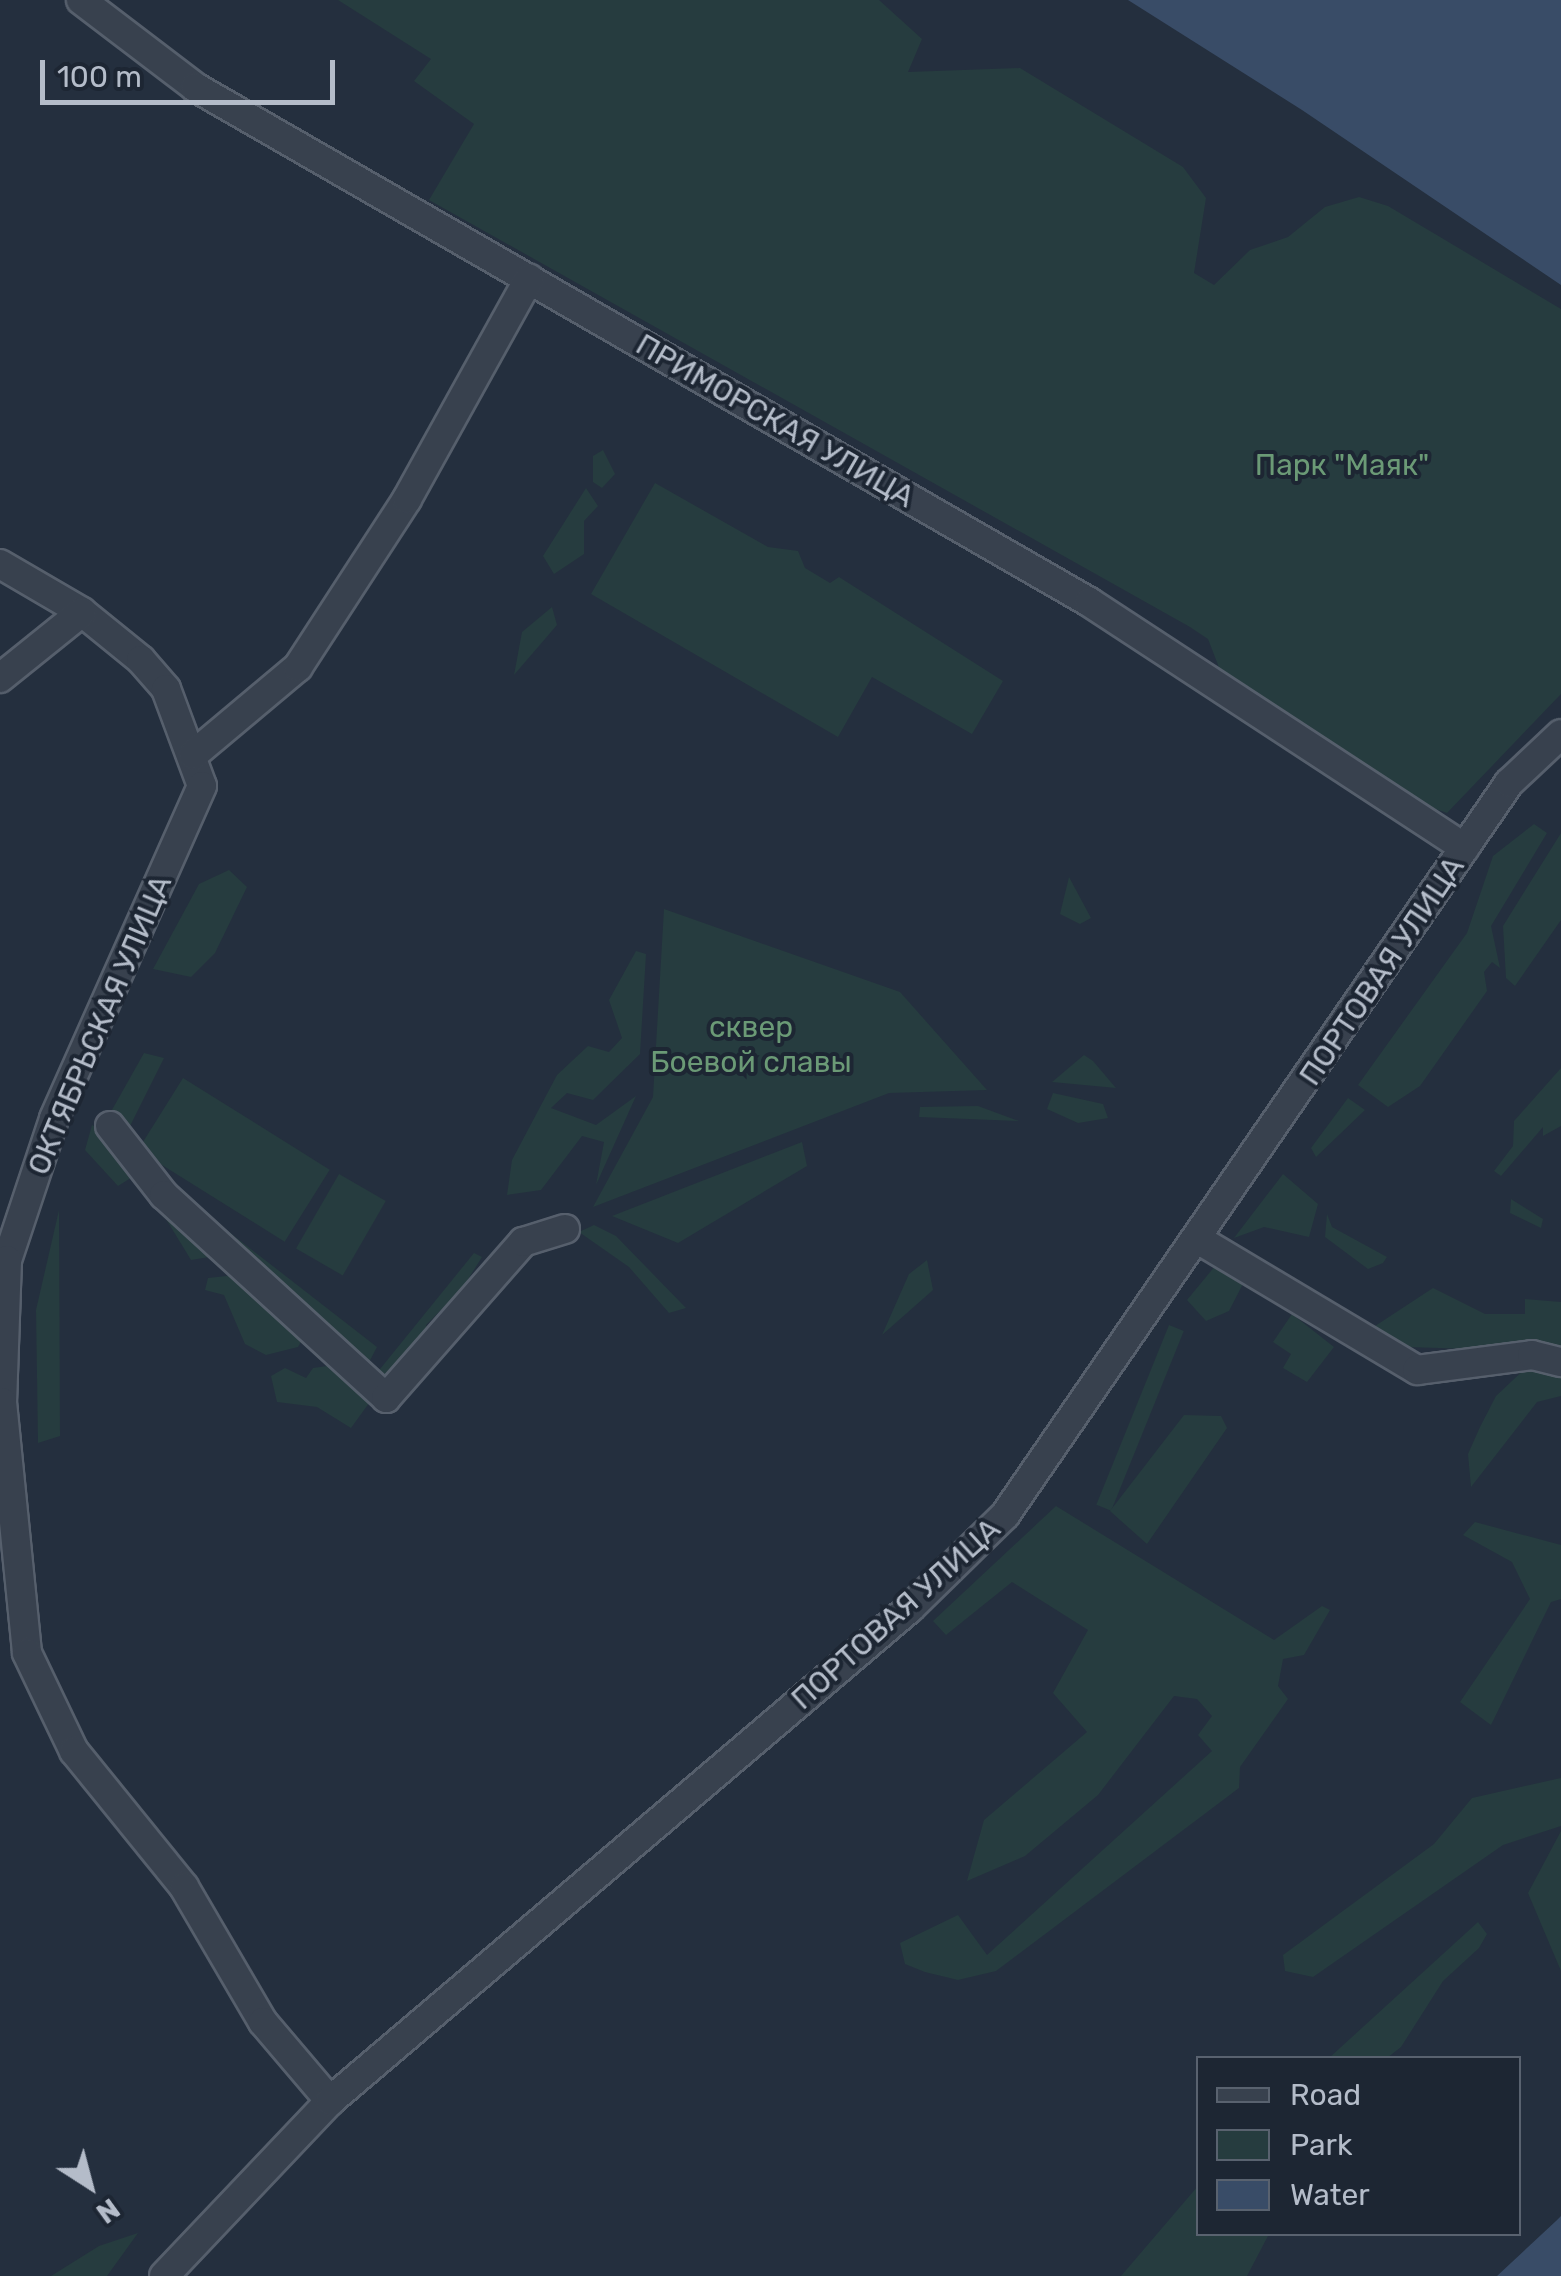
<!DOCTYPE html>
<html>
<head>
<meta charset="utf-8">
<style>
	body { margin:0 }
	#map { position:relative; width:1561px; height:2276px; overflow:hidden; background:#242f3e; font-family:Rubik,sans-serif }
	div>[style] { position:absolute }
	.green>* { inset:0; background:#263c3f; transform-origin:0 0 }
	.water>* { inset:0; background:#394c67 }
	.roads { filter:drop-shadow(2px 0 #565f6c) drop-shadow(-2px 0 #565f6c) drop-shadow(0 2px #565f6c) drop-shadow(0 -2px #565f6c) }
	.minor>* { height:28px; margin:-14px; padding:0 14px; transform-origin:14px; border-radius:14px; background:#38414e }
	span { translate:-50% -50%; white-space:nowrap; text-align:center; line-height:1.15; -webkit-text-stroke:8px #1d2633; paint-order:stroke }
	.street-label { font-size:30px; color:#b4bcc9 }
	.park-label { font-size:30px; color:#6b9a76 }
	.legend { position:absolute; left:1196px; top:2056px; width:325px; height:180px; box-sizing:border-box; background:#1d2633; border:2px solid #59626f; margin:0; padding:12px 18px; list-style:none; font-size:30px; color:#b4bcc9 }
	.legend li { display:flex; align-items:center; gap:20px; height:50px }
	.legend b { width:50px; border:2px solid #59626f }
	.north { position:absolute; left:40px; top:2136px; width:100px; height:100px; -webkit-text-stroke:8px #1d2633; paint-order:stroke; rotate:144deg; font-size:28px; font-weight:700; line-height:40px; text-align:center; color:#b4bcc9 }
	.north::after { content:''; display:block; margin:auto; width:35px; height:45px; background:#b4bcc9; clip-path:polygon(50% 0,100% 100%,50% 72%,0 100%) }
	.scale { position:absolute; left:40px; top:60px; width:295px; height:45px; box-sizing:border-box; border:5px solid #b4bcc9; border-top:0; padding-left:12px; font-size:30px; line-height:35px; white-space:nowrap; color:#b4bcc9; -webkit-text-stroke:8px #1d2633; paint-order:stroke }
</style>
</head>
<body>
<div id="map">
	<div class="green">
		<div style="clip-path:polygon(338px 0,879px 0,922px 39px,908px 72px,1020px 68px,1183px 167px,1206px 198px,1194px 273px,1214px 285px,1250px 250px,1288px 237px,1325px 207px,1359px 197px,1388px 206px,1561px 309px,1561px 694px,1447px 813px,1421px 804px,1220px 670px,1208px 639px,1190px 627px,429px 200px,474px 124px,414px 81px,431px 59px)"></div>
		<div style="clip-path:polygon(603px 450px,615px 474px,602px 488px,593px 482px,593px 456px)"></div>
		<div style="clip-path:polygon(655px 483px,768px 547px,798px 551px,805px 568px,830px 583px,839px 577px,1003px 681px,972px 734px,872px 677px,838px 737px,591px 594px)"></div>
		<div style="clip-path:polygon(586px 488px,598px 506px,584px 521px,584px 554px,554px 574px,543px 556px)"></div>
		<div style="clip-path:polygon(552px 607px,557px 625px,514px 675px,522px 632px)"></div>
		<div style="clip-path:polygon(1534px 824px,1547px 833px,1491px 926px,1500px 968px,1492px 962px,1484px 972px,1487px 991px,1420px 1086px,1388px 1107px,1358px 1085px,1467px 933px,1493px 856px)"></div>
		<div style="clip-path:polygon(1561px 833px,1561px 920px,1515px 986px,1506px 978px,1503px 926px)"></div>
		<div style="clip-path:polygon(229px 870px,247px 887px,215px 953px,191px 977px,153px 969px,199px 884px)"></div>
		<div style="clip-path:polygon(1069px 877px,1091px 918px,1080px 924px,1060px 914px)"></div>
		<div style="clip-path:polygon(664px 909px,900px 992px,987px 1090px,889px 1093px,593px 1207px,653px 1097px)"></div>
		<div style="clip-path:polygon(636px 951px,646px 954px,640px 1054px,593px 1100px,567px 1093px,551px 1108px,596px 1125px,636px 1096px,596px 1185px,604px 1142px,582px 1136px,541px 1190px,507px 1195px,512px 1160px,557px 1075px,588px 1046px,609px 1052px,622px 1038px,609px 1000px)"></div>
		<div style="clip-path:polygon(144px 1053px,164px 1058px,127px 1132px,108px 1117px)"></div>
		<div style="clip-path:polygon(1084px 1055px,1093px 1061px,1116px 1088px,1052px 1082px)"></div>
		<div style="clip-path:polygon(1561px 1068px,1561px 1126px,1543px 1136px,1543px 1127px,1501px 1176px,1494px 1171px,1513px 1146px,1514px 1121px)"></div>
		<div style="left:183px;top:1078px;width:173px;height:85px;rotate:32deg"></div>
		<div style="clip-path:polygon(1053px 1093px,1103px 1104px,1108px 1118px,1078px 1123px,1047px 1109px)"></div>
		<div style="clip-path:polygon(1348px 1098px,1365px 1110px,1316px 1157px,1311px 1148px)"></div>
		<div style="clip-path:polygon(978px 1106px,1019px 1121px,919px 1117px,920px 1107px)"></div>
		<div style="clip-path:polygon(92px 1125px,115px 1137px,114px 1157px,134px 1176px,118px 1186px,85px 1150px)"></div>
		<div style="clip-path:polygon(802px 1142px,807px 1166px,678px 1243px,612px 1216px)"></div>
		<div style="left:339px;top:1174px;width:54px;height:86px;rotate:30deg"></div>
		<div style="clip-path:polygon(1283px 1174px,1318px 1204px,1309px 1237px,1264px 1227px,1234px 1238px)"></div>
		<div style="clip-path:polygon(184px 1197px,377px 1347px,366px 1368px)"></div>
		<div style="clip-path:polygon(1511px 1199px,1543px 1219px,1541px 1228px,1510px 1213px)"></div>
		<div style="clip-path:polygon(158px 1206px,221px 1255px,191px 1260px)"></div>
		<div style="clip-path:polygon(59px 1210px,60px 1436px,38px 1443px,36px 1310px)"></div>
		<div style="clip-path:polygon(1327px 1214px,1332px 1227px,1387px 1257px,1383px 1263px,1368px 1269px,1325px 1237px)"></div>
		<div style="clip-path:polygon(594px 1225px,616px 1236px,686px 1308px,669px 1313px,629px 1267px,579px 1232px)"></div>
		<div style="clip-path:polygon(474px 1253px,482px 1257px,462px 1289px,426px 1325px,432px 1336px,384px 1384px,376px 1374px)"></div>
		<div style="clip-path:polygon(927px 1260px,933px 1290px,882px 1335px,909px 1274px)"></div>
		<div style="clip-path:polygon(1220px 1260px,1246px 1278px,1229px 1311px,1206px 1321px,1187px 1300px)"></div>
		<div style="clip-path:polygon(236px 1275px,303px 1338px,298px 1347px,266px 1355px,245px 1344px,224px 1295px,205px 1290px,208px 1278px)"></div>
		<div style="clip-path:polygon(1433px 1288px,1485px 1314px,1525px 1314px,1525px 1299px,1561px 1302px,1561px 1352px,1407px 1347px,1369px 1330px)"></div>
		<div style="clip-path:polygon(1292px 1314px,1334px 1347px,1307px 1382px,1283px 1368px,1291px 1354px,1273px 1342px)"></div>
		<div style="left:1169px;top:1325px;width:16px;height:194px;rotate:22deg"></div>
		<div style="clip-path:polygon(341px 1364px,372px 1399px,351px 1428px,317px 1407px,277px 1402px,271px 1376px,285px 1368px,306px 1378px,313px 1368px)"></div>
		<div style="clip-path:polygon(1530px 1364px,1561px 1369px,1561px 1396px,1537px 1402px,1471px 1487px,1468px 1454px,1480px 1427px,1496px 1396px)"></div>
		<div style="clip-path:polygon(1184px 1415px,1221px 1416px,1227px 1428px,1147px 1544px,1110px 1511px)"></div>
		<div style="clip-path:polygon(1056px 1506px,1274px 1640px,1322px 1606px,1330px 1610px,1304px 1655px,1283px 1659px,1278px 1686px,1288px 1699px,1240px 1767px,1239px 1788px,996px 1971px,958px 1980px,925px 1972px,905px 1964px,900px 1943px,958px 1915px,987px 1955px,1212px 1751px,1198px 1735px,1212px 1716px,1197px 1699px,1174px 1696px,1098px 1795px,1025px 1856px,967px 1881px,984px 1820px,1087px 1732px,1053px 1693px,1088px 1630px,1012px 1582px,946px 1635px,933px 1621px)"></div>
		<div style="clip-path:polygon(1475px 1522px,1561px 1545px,1561px 1599px,1551px 1602px,1491px 1725px,1460px 1702px,1530px 1599px,1512px 1562px,1463px 1535px)"></div>
		<div style="clip-path:polygon(1561px 1778px,1561px 1826px,1503px 1845px,1313px 1977px,1285px 1971px,1283px 1955px,1434px 1844px,1472px 1798px)"></div>
		<div style="clip-path:polygon(1561px 1831px,1561px 1971px,1528px 1893px)"></div>
		<div style="clip-path:polygon(1478px 1922px,1487px 1934px,1479px 1948px,1443px 1981px,1401px 2047px,1387px 2058px,1329px 2058px)"></div>
		<div style="clip-path:polygon(1198px 2186px,1198px 2234px,1269px 2234px,1247px 2276px,1121px 2276px)"></div>
		<div style="clip-path:polygon(138px 2233px,107px 2276px,51px 2276px,99px 2246px)"></div>
	</div>
	<div class="water">
		<div style="clip-path:polygon(1128px 0,1561px 0,1561px 285px,1302px 110px)"></div>
		<div style="clip-path:polygon(1561px 2216px,1561px 2276px,1497px 2276px,1556px 2221px)"></div>
	</div>
	<div class="roads">
		<div class="minor">
			<div style="left:81px;top:0;width:143px;rotate:37.3deg"></div>
			<div style="left:195px;top:87px;width:1032px;rotate:29.94deg"></div>
			<div style="left:1089px;top:602px;width:449px;rotate:33.2deg"></div>
			<div style="left:0;top:564px;width:95px;rotate:30.3deg"></div>
			<div style="left:82px;top:612px;width:76px;rotate:39.1deg"></div>
			<div style="left:141px;top:660px;width:38px;rotate:49deg"></div>
			<div style="left:166px;top:689px;width:103px;rotate:69.6deg"></div>
			<div style="left:202px;top:786px;width:364px;rotate:114deg"></div>
			<div style="left:54px;top:1119px;width:149px;rotate:108.4deg"></div>
			<div style="left:7px;top:1260px;width:142px;rotate:92deg"></div>
			<div style="left:2px;top:1402px;width:252px;rotate:84.3deg"></div>
			<div style="left:27px;top:1653px;width:109px;rotate:64.4deg"></div>
			<div style="left:74px;top:1751px;width:175px;rotate:51deg"></div>
			<div style="left:184px;top:1887px;width:156px;rotate:59.7deg"></div>
			<div style="left:263px;top:2022px;width:104px;rotate:49.7deg"></div>
			<div style="left:0;top:678px;width:105px;rotate:-38.8deg"></div>
			<div style="left:193px;top:755px;width:137px;rotate:-40deg"></div>
			<div style="left:298px;top:667px;width:200px;rotate:-57deg"></div>
			<div style="left:407px;top:499px;width:252px;rotate:-61deg"></div>
			<div style="left:110px;top:1126px;width:88px;rotate:52deg"></div>
			<div style="left:164px;top:1195px;width:301px;rotate:42.4deg"></div>
			<div style="left:386px;top:1398px;width:208px;rotate:-48.7deg"></div>
			<div style="left:523px;top:1242px;width:44px;rotate:-17.2deg"></div>
			<div style="left:1199px;top:1240px;width:254px;rotate:30.8deg"></div>
			<div style="left:1417px;top:1370px;width:116px;rotate:-7.4deg"></div>
			<div style="left:1532px;top:1355px;width:30px;rotate:14deg"></div>
			<div style="left:164px;top:2276px;width:241px;rotate:-46.5deg"></div>
			<div style="left:330px;top:2101px;width:761px;rotate:-40.36deg"></div>
			<div style="left:910px;top:1608px;width:133px;rotate:-44.4deg"></div>
			<div style="left:1005px;top:1515px;width:889px;rotate:-55.45deg"></div>
			<div style="left:1509px;top:783px;width:71px;rotate:-43.3deg"></div>
		</div>
	</div>
	<div class="street-label">
		<span style="left:775px;top:421px;rotate:30deg">ПРИМОРСКАЯ УЛИЦА</span>
		<span style="left:1382px;top:971px;rotate:-56deg">ПОРТОВАЯ УЛИЦА</span>
		<span style="left:100px;top:1025px;rotate:-67deg">ОКТЯБРЬСКАЯ УЛИЦА</span>
		<span style="left:896px;top:1614px;rotate:-42deg">ПОРТОВАЯ УЛИЦА</span>
	</div>
	<div class="park-label">
		<span style="left:1342px;top:465px">Парк "Маяк"</span>
		<span style="left:751px;top:1044px">сквер<br>Боевой славы</span>
	</div>
	<ul class="legend">
	<li><b style="height:12px;background:#38414e"></b>Road</li>
	<li><b style="height:28px;background:#263c3f"></b>Park</li>
	<li><b style="height:28px;background:#394c67"></b>Water</li>
	</ul>
	<div class="north">N</div>
	<div class="scale">100 m</div>
</div>
</body>
</html>
